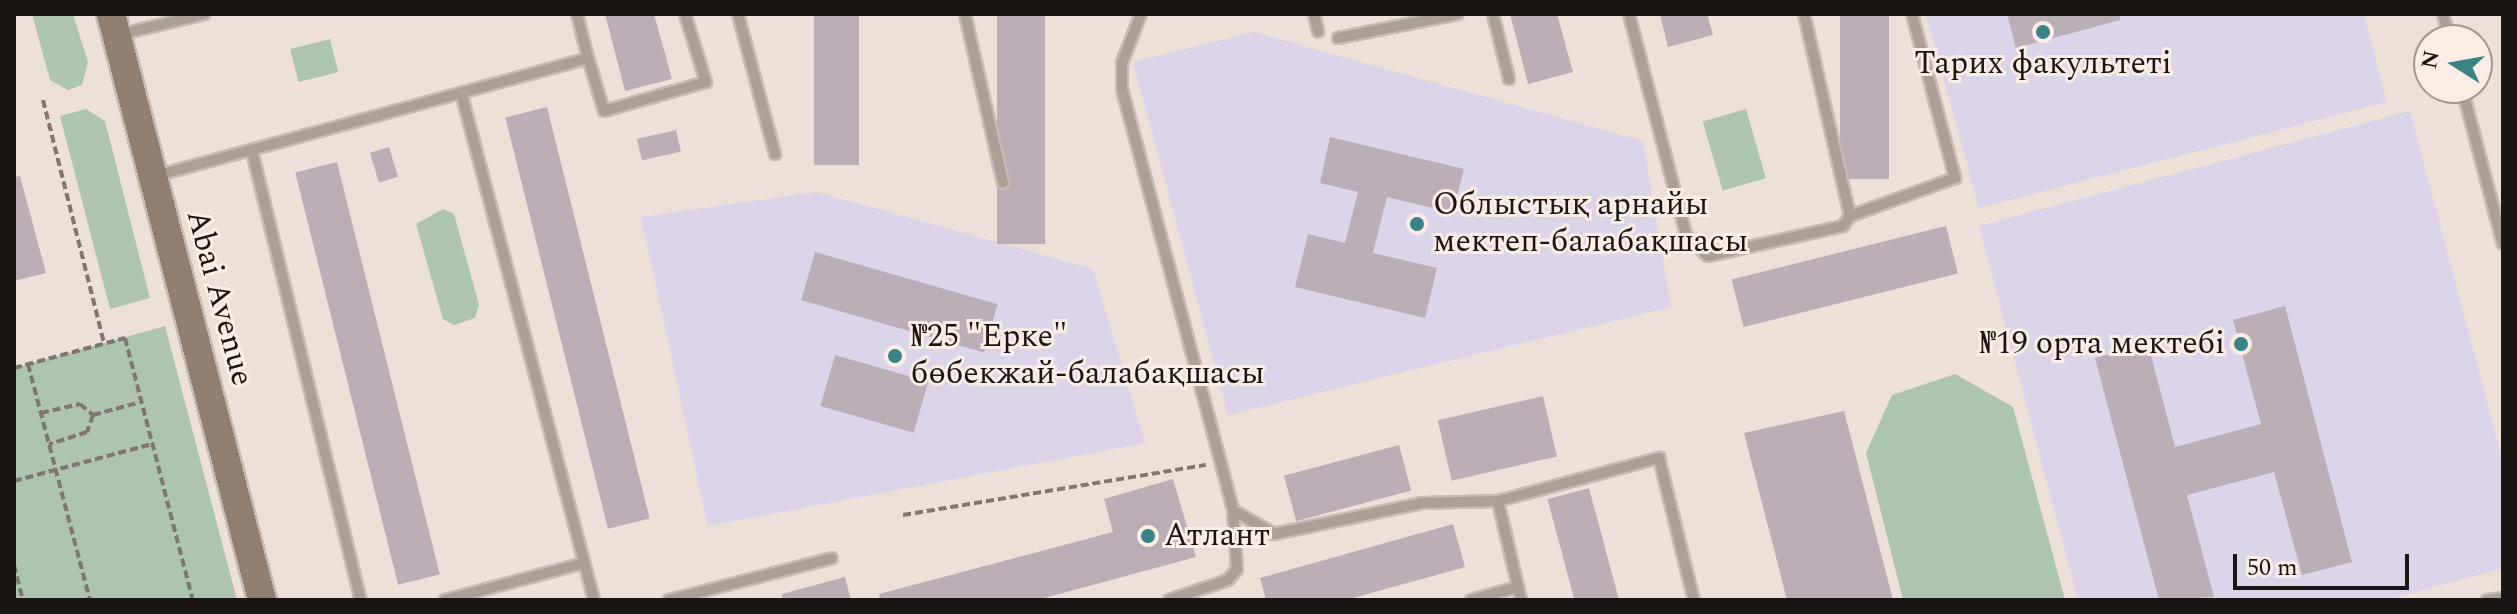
<!DOCTYPE html>
<html>
<head>
<meta charset="utf-8">
<style>
	body { margin:0 }
	#map { position:relative; width:2517px; height:614px; overflow:hidden; background:#ece0d9; font-family:Spectral,serif }
	div>[style] { position:absolute }
	.education>* { inset:0; background:#dcd4e9 }
	.green>* { inset:0; background:#adc4ae; transform-origin:0 0 }
	.building>* { inset:0; background:#baafb6; transform-origin:0 0 }
	.path>* { height:4px; margin-top:-2px; transform-origin:0; background:repeating-linear-gradient(90deg,#7f7672 0 8px,transparent 0 12px) }
	.roads { filter:drop-shadow(2px 0 #c6bbb5) drop-shadow(-2px 0 #c6bbb5) drop-shadow(0 2px #c6bbb5) drop-shadow(0 -2px #c6bbb5) }
	.lane>* { height:10px; margin:-5px; padding:0 5px; transform-origin:5px; border-radius:5px; background:#aba096 }
	.secondary>* { height:28px; margin:-14px; padding:0 14px; transform-origin:14px; border-radius:14px; background:#908071 }
	.dots>* { width:22px; height:22px; translate:-50% -50%; box-sizing:border-box; border:4px solid #faede6; border-radius:50% }
	span { translate:-50% -50%; white-space:nowrap; text-align:center; line-height:1.15; -webkit-text-stroke:6px #faede6; paint-order:stroke }
	.poi-label { font-size:32px; color:#1a1513 }
	.left { translate:0 -50%; text-align:left }
	.right { translate:-100% -50%; text-align:right }
	.street-label { font-size:32px; color:#1a1513 }
	.frame { position:absolute; inset:0; border:16px solid #1a1513; pointer-events:none }
	.north { position:absolute; left:2413px; top:24px; width:80px; height:80px; box-sizing:border-box; background:#faede6; border:2px solid #a09792; border-radius:50%; rotate:281deg; font-size:22px; font-weight:700; line-height:32px; text-align:center; color:#1a1513 }
	.north::after { content:''; display:block; margin:auto; width:28px; height:36px; background:#398286; clip-path:polygon(50% 0,100% 100%,50% 72%,0 100%) }
	.scale { position:absolute; left:2233px; top:554px; width:176px; height:36px; box-sizing:border-box; border:4px solid #1a1513; border-top:0; padding-left:10px; font-size:24px; line-height:28px; white-space:nowrap; color:#1a1513; -webkit-text-stroke:6px #faede6; paint-order:stroke }
</style>
</head>
<body>
<div id="map">
	<div class="education">
		<div style="clip-path:polygon(1926px 14px,2364px 14px,2387px 102px,1979px 208px)"></div>
		<div style="clip-path:polygon(1254px 32px,1643px 141px,1671px 307px,1228px 415px,1133px 62px)"></div>
		<div style="clip-path:polygon(2410px 111px,2503px 462px,2503px 568px,2386px 600px,2078px 600px,1979px 226px)"></div>
		<div style="clip-path:polygon(817px 192px,1093px 269px,1145px 443px,708px 526px,641px 217px)"></div>
	</div>
	<div class="green">
		<div style="clip-path:polygon(32px 14px,73px 14px,88px 62px,82px 85px,68px 90px,50px 80px)"></div>
		<div style="left:330px;top:39px;width:34px;height:41px;rotate:76deg"></div>
		<div style="clip-path:polygon(86px 109px,105px 121px,150px 298px,110px 309px,60px 116px)"></div>
		<div style="left:1746px;top:109px;width:72px;height:45px;rotate:74deg"></div>
		<div style="clip-path:polygon(443px 209px,454px 214px,479px 305px,475px 318px,454px 325px,443px 319px,416px 224px)"></div>
		<div style="clip-path:polygon(165px 326px,237px 600px,14px 600px,14px 368px)"></div>
		<div style="clip-path:polygon(1955px 374px,2013px 407px,2065px 600px,1903px 600px,1866px 453px,1892px 395px)"></div>
	</div>
	<div class="building">
		<div style="clip-path:polygon(605px 14px,654px 14px,672px 79px,625px 91px)"></div>
		<div style="left:814px;top:14px;width:45px;height:151px"></div>
		<div style="left:997px;top:14px;width:48px;height:230px"></div>
		<div style="clip-path:polygon(1510px 14px,1557px 14px,1573px 72px,1528px 84px)"></div>
		<div style="clip-path:polygon(1660px 14px,1707px 14px,1713px 35px,1668px 47px)"></div>
		<div style="left:1840px;top:14px;width:49px;height:165px"></div>
		<div style="clip-path:polygon(2007px 14px,2120px 14px,2120px 20px,2016px 48px)"></div>
		<div style="left:547px;top:107px;width:424px;height:43px;rotate:76deg"></div>
		<div style="left:676px;top:130px;width:22px;height:40px;rotate:77deg"></div>
		<div style="clip-path:polygon(1330px 137px,1464px 169px,1453px 213px,1387px 197px,1373px 253px,1437px 268px,1425px 318px,1295px 287px,1308px 234px,1345px 243px,1358px 192px,1320px 183px)"></div>
		<div style="left:389px;top:147px;width:31px;height:20px;rotate:73deg"></div>
		<div style="left:337px;top:162px;width:425px;height:43px;rotate:76deg"></div>
		<div style="clip-path:polygon(20px 176px,46px 273px,14px 281px,14px 177px)"></div>
		<div style="left:1946px;top:226px;width:49px;height:221px;rotate:76deg"></div>
		<div style="left:815px;top:252px;width:190px;height:50px;rotate:16deg"></div>
		<div style="clip-path:polygon(2285px 306px,2352px 562px,2302px 575px,2274px 472px,2187px 495px,2214px 597px,2159px 600px,2095px 358px,2148px 344px,2175px 447px,2261px 424px,2233px 320px)"></div>
		<div style="left:835px;top:355px;width:97px;height:53px;rotate:16deg"></div>
		<div style="left:1543px;top:396px;width:62px;height:108px;rotate:77deg"></div>
		<div style="clip-path:polygon(1844px 411px,1893px 600px,1787px 600px,1744px 433px)"></div>
		<div style="left:1399px;top:445px;width:47px;height:119px;rotate:75deg"></div>
		<div style="clip-path:polygon(1173px 479px,1196px 557px,1037px 600px,880px 600px,879px 594px,1113px 532px,1104px 499px)"></div>
		<div style="left:1589px;top:488px;width:116px;height:43px;rotate:75deg"></div>
		<div style="clip-path:polygon(1453px 524px,1465px 567px,1346px 600px,1266px 600px,1260px 578px)"></div>
		<div style="clip-path:polygon(845px 577px,851px 600px,783px 600px,782px 594px)"></div>
	</div>
	<div class="path">
		<div style="left:43px;top:100px;width:251px;rotate:75.9deg"></div>
		<div style="left:28px;top:364px;width:244px;rotate:75.3deg"></div>
		<div style="left:14px;top:368px;width:115px;rotate:-15.1deg"></div>
		<div style="left:125px;top:338px;width:271px;rotate:75.5deg"></div>
		<div style="left:41px;top:413px;width:40px;rotate:-13deg"></div>
		<div style="left:80px;top:404px;width:17px;rotate:40deg"></div>
		<div style="left:93px;top:415px;width:18px;rotate:109deg"></div>
		<div style="left:87px;top:432px;width:40px;rotate:162deg"></div>
		<div style="left:93px;top:415px;width:50px;rotate:-15.2deg"></div>
		<div style="left:14px;top:481px;width:143px;rotate:-15deg"></div>
		<div style="left:903px;top:515px;width:307px;rotate:-9.4deg"></div>
		<div style="left:14px;top:565px;width:36px;rotate:76deg"></div>
	</div>
	<div class="roads">
		<div class="lane">
			<div style="left:577px;top:14px;width:45px;rotate:76deg"></div>
			<div style="left:738px;top:14px;width:145px;rotate:75.2deg"></div>
			<div style="left:965px;top:14px;width:173px;rotate:77.3deg"></div>
			<div style="left:1141px;top:14px;width:53px;rotate:111.2deg"></div>
			<div style="left:1122px;top:63px;width:26px;rotate:90deg"></div>
			<div style="left:1122px;top:89px;width:435px;rotate:75.2deg"></div>
			<div style="left:1233px;top:510px;width:59px;rotate:86.1deg"></div>
			<div style="left:1237px;top:569px;width:14px;rotate:129deg"></div>
			<div style="left:1228px;top:580px;width:62px;rotate:161.3deg"></div>
			<div style="left:1314px;top:14px;width:18px;rotate:77deg"></div>
			<div style="left:1493px;top:14px;width:67px;rotate:76.2deg"></div>
			<div style="left:1629px;top:14px;width:228px;rotate:75.5deg"></div>
			<div style="left:1686px;top:235px;width:30px;rotate:44deg"></div>
			<div style="left:1708px;top:256px;width:138px;rotate:-12.5deg"></div>
			<div style="left:1843px;top:226px;width:12px;rotate:-55deg"></div>
			<div style="left:1850px;top:216px;width:207px;rotate:-102.8deg"></div>
			<div style="left:2443px;top:14px;width:27px;rotate:75deg"></div>
			<div style="left:118px;top:35px;width:89px;rotate:-13.6deg"></div>
			<div style="left:1338px;top:38px;width:122px;rotate:-11.3deg"></div>
			<div style="left:2462px;top:88px;width:161px;rotate:75.3deg"></div>
			<div style="left:462px;top:96px;width:521px;rotate:75.32deg"></div>
			<div style="left:252px;top:151px;width:462px;rotate:76.4deg"></div>
			<div style="left:155px;top:176px;width:449px;rotate:-15.2deg"></div>
			<div style="left:588px;top:58px;width:55px;rotate:73.2deg"></div>
			<div style="left:604px;top:111px;width:106px;rotate:-15.9deg"></div>
			<div style="left:706px;top:82px;width:71px;rotate:-107.2deg"></div>
			<div style="left:1850px;top:216px;width:112px;rotate:-19.9deg"></div>
			<div style="left:1955px;top:178px;width:170px;rotate:-104.7deg"></div>
			<div style="left:1498px;top:501px;width:102px;rotate:76.9deg"></div>
			<div style="left:1233px;top:510px;width:48px;rotate:30.3deg"></div>
			<div style="left:1274px;top:534px;width:151px;rotate:-11.8deg"></div>
			<div style="left:1422px;top:503px;width:76px;rotate:-1.5deg"></div>
			<div style="left:1498px;top:501px;width:167px;rotate:-15deg"></div>
			<div style="left:1659px;top:458px;width:146px;rotate:76.2deg"></div>
			<div style="left:445px;top:600px;width:144px;rotate:-14.9deg"></div>
			<div style="left:669px;top:600px;width:168px;rotate:-14.4deg"></div>
			<div style="left:1471px;top:600px;width:49px;rotate:-15.5deg"></div>
			<div style="left:2487px;top:600px;width:16px;rotate:-7deg"></div>
		</div>
		<div class="secondary">
			<div style="left:111px;top:14px;width:605px;rotate:75.55deg"></div>
		</div>
	</div>
	<div class="dots">
		<div style="left:2043px;top:32px;background:#398286"></div>
		<div style="left:1417px;top:224px;background:#398286"></div>
		<div style="left:2241px;top:344px;background:#398286"></div>
		<div style="left:895px;top:356px;background:#398286"></div>
		<div style="left:1148px;top:536px;background:#398286"></div>
	</div>
	<div class="poi-label">
		<span style="left:2043px;top:64px">Тарих факультеті</span>
		<span class="left" style="left:1433px;top:224px">Облыстық арнайы<br>мектеп-балабақшасы</span>
		<span class="left" style="left:911px;top:356px">№25 "Ерке"<br>бөбекжай-балабақшасы</span>
		<span class="right" style="left:2225px;top:344px">№19 орта мектебі</span>
		<span class="left" style="left:1164px;top:536px">Атлант</span>
	</div>
	<div class="street-label">
		<span style="left:219px;top:298px;rotate:75deg">Abai Avenue</span>
	</div>
	<div class="frame"></div>
	<div class="north">N</div>
	<div class="scale">50 m</div>
</div>
</body>
</html>
